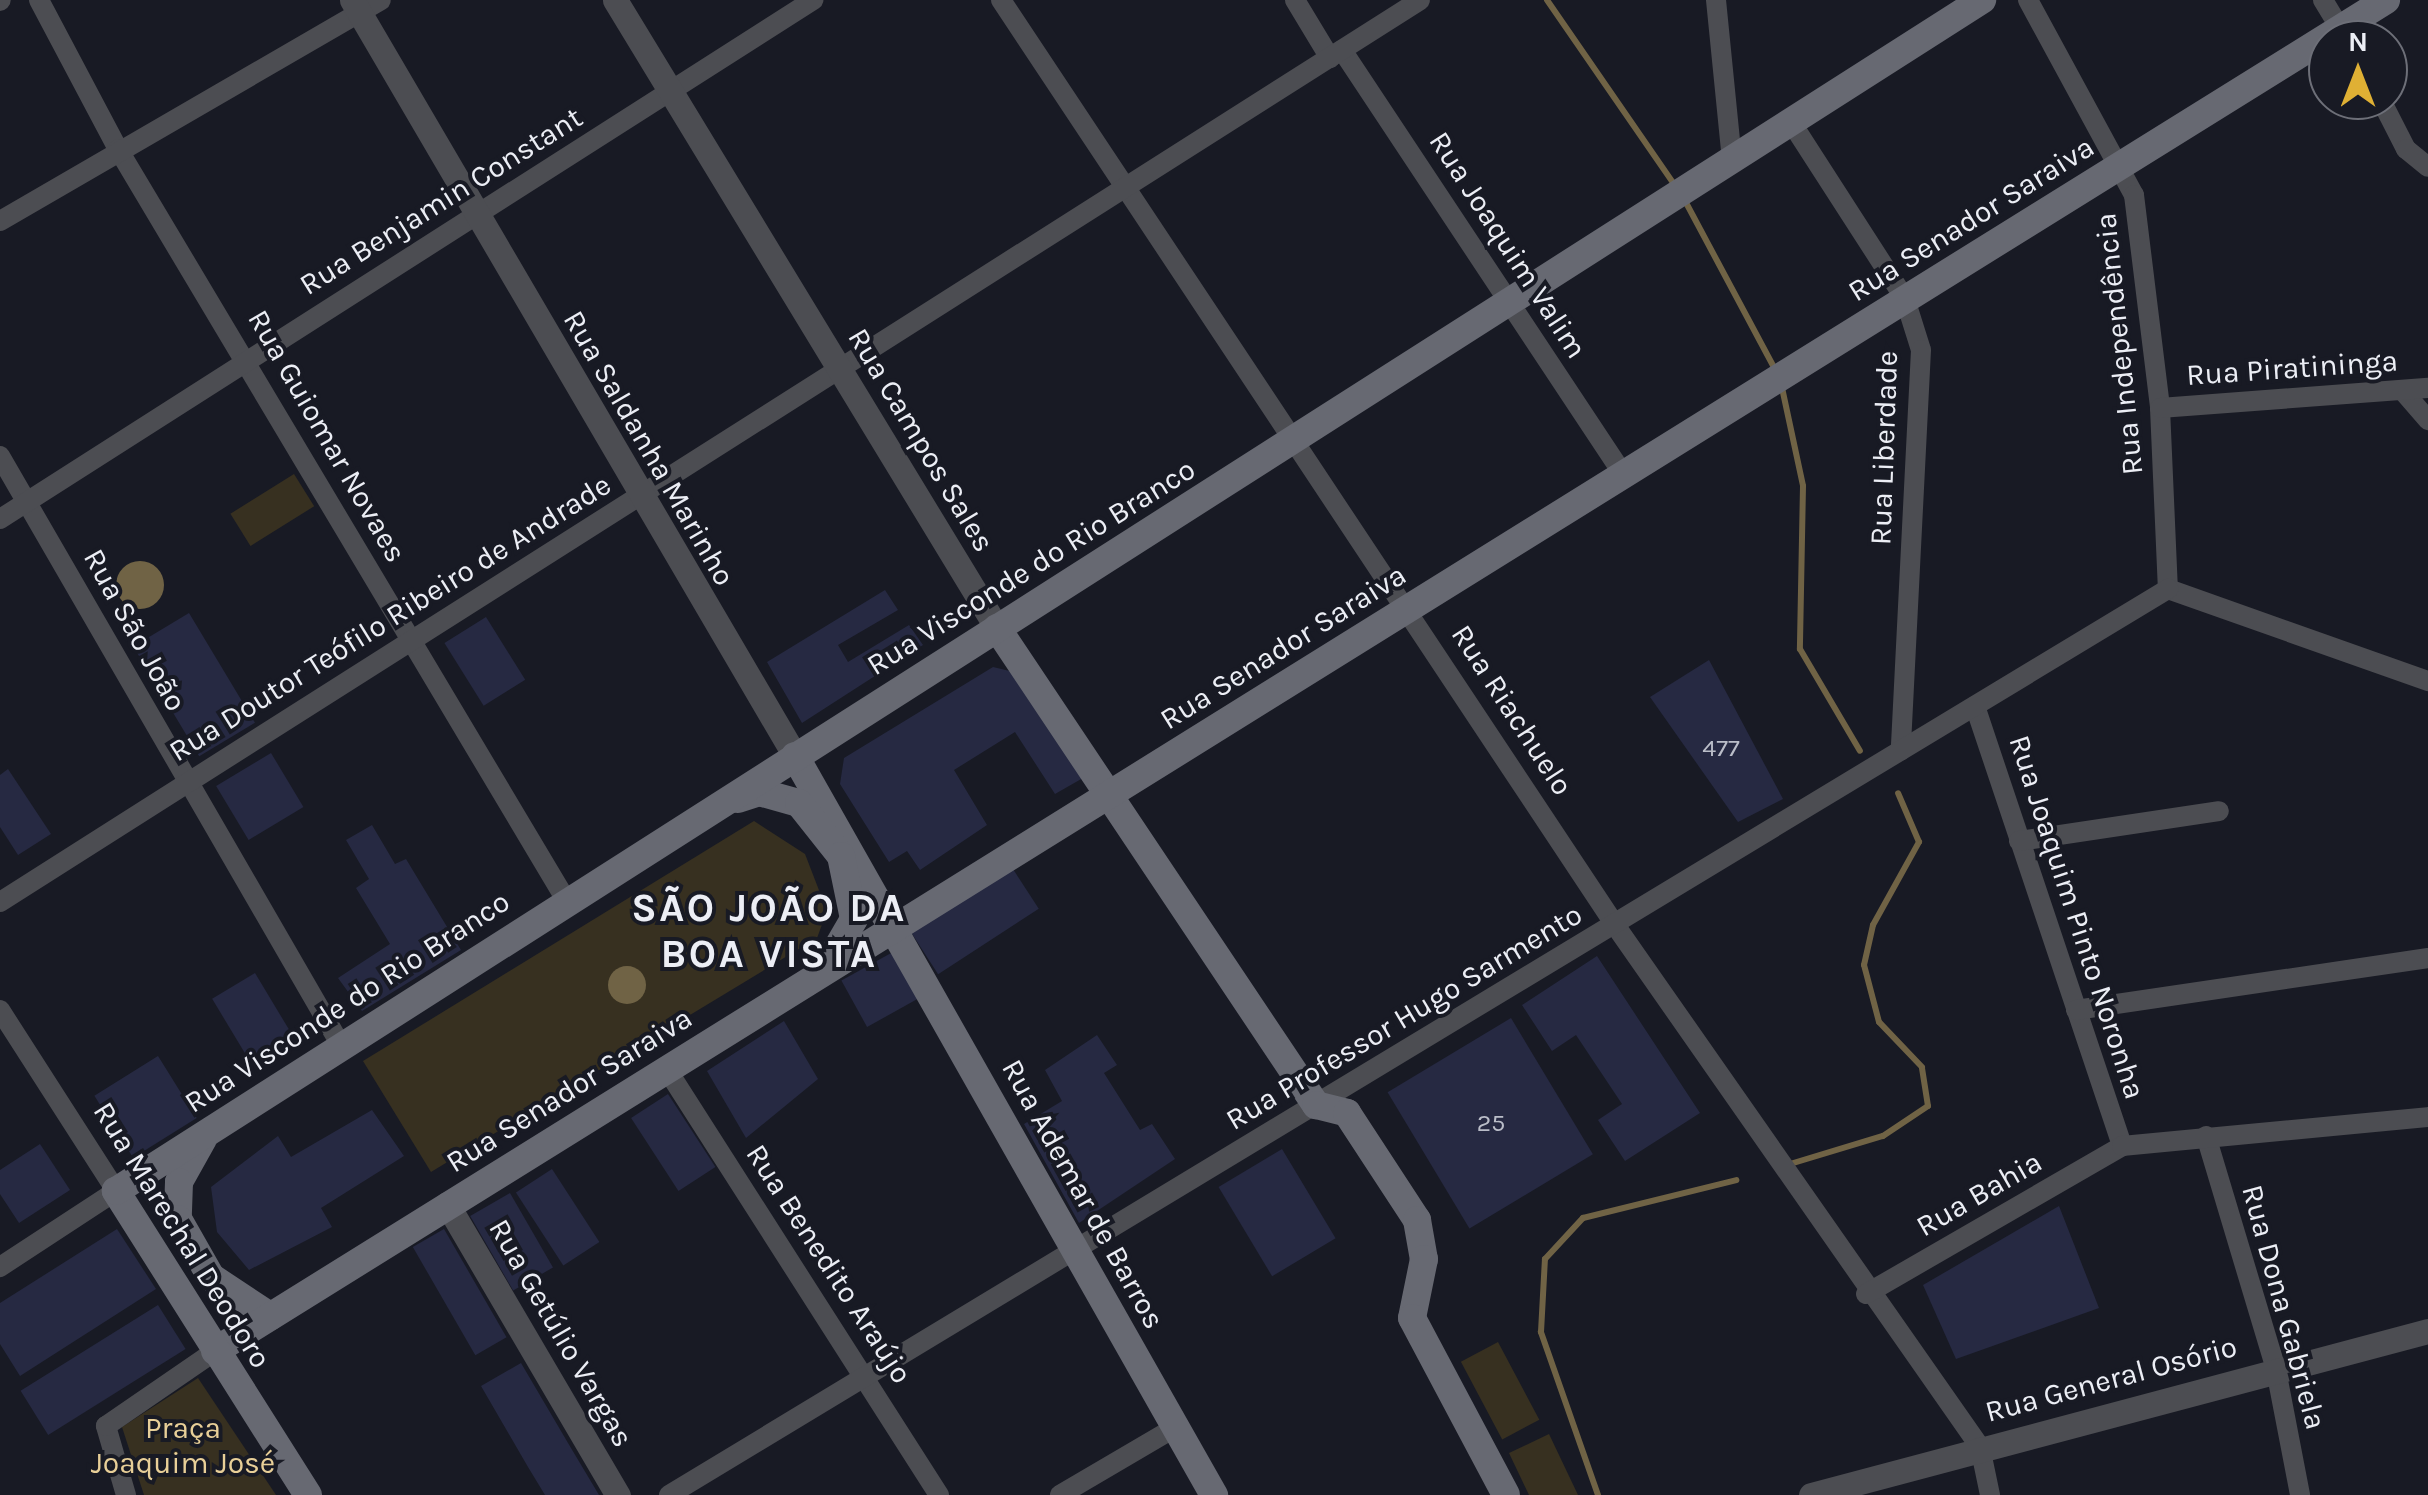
<!DOCTYPE html>
<html>
<head>
<meta charset="utf-8">
<style>
	body { margin:0 }
	#map { position:relative; width:2428px; height:1495px; overflow:hidden; background:#181a24; font-family:Karla,sans-serif }
	div>[style] { position:absolute }
	.green>* { inset:0; background:#373020; transform-origin:0 0 }
	.water>* { inset:0; background:#706345 }
	.round { border-radius:50% }
	.stream>* { height:6px; margin:-3px; padding:0 3px; transform-origin:3px; border-radius:3px; background:#706345 }
	.building>* { inset:0; background:#262942; transform-origin:0 0 }
	.minor>* { height:20px; margin:-10px; padding:0 10px; transform-origin:10px; border-radius:10px; background:#4c4d52 }
	.tertiary>* { height:25px; margin:-12.5px; padding:0 12.5px; transform-origin:12.5px; border-radius:12.5px; background:#4c4d52 }
	.secondary>* { height:28px; margin:-14px; padding:0 14px; transform-origin:14px; border-radius:14px; background:#676972 }
	span { translate:-50% -50%; white-space:nowrap; text-align:center; line-height:1.15; -webkit-text-stroke:8px #181a24; paint-order:stroke }
	.number-label { font-size:25px; color:#babdc8 }
	.number-label span { -webkit-text-stroke-width:0 }
	.street-label { font-size:30px; color:#eceef5 }
	.park-label { font-size:30px; color:#e8cf98 }
	.district-label { font-size:40px; color:#eceef5; font-weight:700; letter-spacing:2.5px }
	.north { position:absolute; left:2308px; top:20px; width:100px; height:100px; box-sizing:border-box; background:#181a24; border:2px solid #6d6f78; border-radius:50%; rotate:0deg; font-size:28px; font-weight:700; line-height:40px; text-align:center; color:#eceef5 }
	.north::after { content:''; display:block; margin:auto; width:35px; height:45px; background:#dfb034; clip-path:polygon(50% 0,100% 100%,50% 72%,0 100%) }
</style>
</head>
<body>
<div id="map">
	<div class="green">
		<div style="left:294px;top:474px;width:38px;height:75px;rotate:58deg"></div>
		<div style="clip-path:polygon(754px 821px,805px 854px,827px 911px,817px 938px,431px 1172px,363px 1061px)"></div>
		<div style="left:1498px;top:1342px;width:88px;height:42px;rotate:62deg"></div>
		<div style="clip-path:polygon(198px 1378px,276px 1495px,144px 1495px,122px 1427px)"></div>
		<div style="clip-path:polygon(1549px 1434px,1578px 1495px,1529px 1495px,1509px 1453px)"></div>
	</div>
	<div class="water">
		<div class="round" style="left:116px;top:561px;width:48px;height:48px"></div>
		<div class="round" style="left:608px;top:966px;width:38px;height:38px"></div>
	</div>
	<div class="stream">
		<div style="left:1547px;top:0;width:227px;rotate:55.4deg"></div>
		<div style="left:1683px;top:197px;width:197px;rotate:61.9deg"></div>
		<div style="left:1781px;top:383px;width:105px;rotate:77.9deg"></div>
		<div style="left:1803px;top:486px;width:163px;rotate:91.1deg"></div>
		<div style="left:1800px;top:649px;width:118px;rotate:59.5deg"></div>
		<div style="left:1790px;top:1164px;width:97px;rotate:-16.8deg"></div>
		<div style="left:1883px;top:1136px;width:54px;rotate:-33.7deg"></div>
		<div style="left:1928px;top:1106px;width:39px;rotate:-99deg"></div>
		<div style="left:1922px;top:1067px;width:62px;rotate:-133.7deg"></div>
		<div style="left:1879px;top:1022px;width:59px;rotate:-104.7deg"></div>
		<div style="left:1864px;top:965px;width:41px;rotate:-77.3deg"></div>
		<div style="left:1873px;top:925px;width:95px;rotate:-61deg"></div>
		<div style="left:1919px;top:842px;width:53px;rotate:-113.2deg"></div>
		<div style="left:1598px;top:1495px;width:173px;rotate:-109.3deg"></div>
		<div style="left:1541px;top:1332px;width:73px;rotate:-86.9deg"></div>
		<div style="left:1545px;top:1259px;width:56px;rotate:-47.2deg"></div>
		<div style="left:1583px;top:1218px;width:158px;rotate:-13.9deg"></div>
	</div>
	<div class="building">
		<div style="clip-path:polygon(885px 590px,898px 610px,838px 645px,848px 662px,909px 625px,923px 645px,802px 723px,767px 662px)"></div>
		<div style="left:189px;top:613px;width:128px;height:65px;rotate:59deg"></div>
		<div style="left:486px;top:617px;width:74px;height:49px;rotate:58deg"></div>
		<div style="clip-path:polygon(1709px 660px,1783px 799px,1738px 822px,1650px 697px)"></div>
		<div style="clip-path:polygon(993px 667px,1018px 673px,1083px 778px,1055px 794px,1015px 732px,954px 770px,987px 825px,920px 870px,907px 851px,889px 862px,840px 784px,844px 758px)"></div>
		<div style="left:271px;top:753px;width:63px;height:64px;rotate:59deg"></div>
		<div style="clip-path:polygon(8px 769px,51px 834px,18px 855px,0 827px,0 775px)"></div>
		<div style="clip-path:polygon(372px 825px,395px 864px,406px 859px,461px 950px,362px 1011px,338px 978px,390px 944px,356px 888px,369px 879px,346px 840px)"></div>
		<div style="left:1011px;top:866px;width:51px;height:120px;rotate:57deg"></div>
		<div style="left:893px;top:952px;width:53px;height:59px;rotate:61deg"></div>
		<div style="clip-path:polygon(1597px 956px,1700px 1113px,1625px 1161px,1598px 1120px,1622px 1104px,1576px 1035px,1552px 1051px,1522px 1005px)"></div>
		<div style="left:255px;top:973px;width:71px;height:50px;rotate:59deg"></div>
		<div style="left:1511px;top:1018px;width:159px;height:144px;rotate:59deg"></div>
		<div style="clip-path:polygon(784px 1021px,818px 1079px,746px 1138px,707px 1071px)"></div>
		<div style="clip-path:polygon(1097px 1035px,1117px 1065px,1104px 1073px,1140px 1130px,1152px 1124px,1175px 1159px,1079px 1223px,1024px 1124px,1062px 1101px,1045px 1070px)"></div>
		<div style="left:158px;top:1056px;width:73px;height:75px;rotate:58deg"></div>
		<div style="left:668px;top:1094px;width:87px;height:44px;rotate:57deg"></div>
		<div style="clip-path:polygon(372px 1110px,404px 1156px,321px 1208px,332px 1227px,249px 1270px,217px 1232px,211px 1187px,278px 1136px,291px 1157px)"></div>
		<div style="clip-path:polygon(40px 1144px,70px 1190px,19px 1223px,0 1194px,0 1170px)"></div>
		<div style="left:1282px;top:1149px;width:104px;height:74px;rotate:59deg"></div>
		<div style="left:552px;top:1169px;width:87px;height:43px;rotate:57deg"></div>
		<div style="left:510px;top:1193px;width:86px;height:46px;rotate:60deg"></div>
		<div style="clip-path:polygon(2059px 1206px,2099px 1308px,1956px 1359px,1923px 1285px)"></div>
		<div style="clip-path:polygon(117px 1229px,156px 1289px,20px 1376px,0 1344px,0 1303px)"></div>
		<div style="left:444px;top:1229px;width:125px;height:36px;rotate:60deg"></div>
		<div style="left:158px;top:1305px;width:52px;height:162px;rotate:58deg"></div>
		<div style="clip-path:polygon(521px 1363px,568px 1443px,599px 1495px,545px 1495px,528px 1467px,481px 1386px)"></div>
	</div>
	<div class="minor">
		<div style="left:39px;top:0;width:169px;rotate:62.1deg"></div>
		<div style="left:118px;top:149px;width:874px;rotate:59.18deg"></div>
		<div style="left:1001px;top:0;width:1110px;rotate:56.42deg"></div>
		<div style="left:1615px;top:925px;width:637px;rotate:55.04deg"></div>
		<div style="left:1980px;top:1447px;width:49px;rotate:78.2deg"></div>
		<div style="left:1295px;top:0;width:68px;rotate:58.9deg"></div>
		<div style="left:1716px;top:0;width:160px;rotate:84.3deg"></div>
		<div style="left:2028px;top:0;width:222px;rotate:61.5deg"></div>
		<div style="left:2134px;top:195px;width:215px;rotate:83deg"></div>
		<div style="left:2160px;top:408px;width:181px;rotate:87.5deg"></div>
		<div style="left:2323px;top:0;width:44px;rotate:58.8deg"></div>
		<div style="left:0;top:1px;width:1px;rotate:-45deg"></div>
		<div style="left:1342px;top:50px;width:509px;rotate:56.47deg"></div>
		<div style="left:2381px;top:100px;width:55px;rotate:63deg"></div>
		<div style="left:2406px;top:149px;width:28px;rotate:39deg"></div>
		<div style="left:1791px;top:122px;width:211px;rotate:57.2deg"></div>
		<div style="left:1905px;top:299px;width:53px;rotate:72.6deg"></div>
		<div style="left:1921px;top:350px;width:401px;rotate:92.9deg"></div>
		<div style="left:0;top:221px;width:440px;rotate:-30.1deg"></div>
		<div style="left:2402px;top:390px;width:40px;rotate:49deg"></div>
		<div style="left:2160px;top:408px;width:269px;rotate:-4.3deg"></div>
		<div style="left:0;top:456px;width:677px;rotate:59.95deg"></div>
		<div style="left:0;top:519px;width:965px;rotate:-32.55deg"></div>
		<div style="left:2168px;top:589px;width:276px;rotate:19.5deg"></div>
		<div style="left:1975px;top:706px;width:464px;rotate:71.5deg"></div>
		<div style="left:2019px;top:841px;width:202px;rotate:-8.5deg"></div>
		<div style="left:0;top:902px;width:1682px;rotate:-32.42deg"></div>
		<div style="left:0;top:1010px;width:215px;rotate:57.3deg"></div>
		<div style="left:116px;top:1191px;width:139px;rotate:146.8deg"></div>
		<div style="left:2076px;top:1010px;width:356px;rotate:-8.4deg"></div>
		<div style="left:666px;top:1068px;width:507px;rotate:57.41deg"></div>
		<div style="left:2206px;top:1136px;width:244px;rotate:73.3deg"></div>
		<div style="left:2276px;top:1370px;width:127px;rotate:79.1deg"></div>
		<div style="left:1866px;top:1294px;width:296px;rotate:-30deg"></div>
		<div style="left:2122px;top:1146px;width:307px;rotate:-5.4deg"></div>
		<div style="left:126px;top:1495px;width:72px;rotate:-106.2deg"></div>
		<div style="left:106px;top:1426px;width:132px;rotate:-34.5deg"></div>
		<div style="left:669px;top:1495px;width:1752px;rotate:-31.15deg"></div>
		<div style="left:1060px;top:1495px;width:134px;rotate:-30.4deg"></div>
	</div>
	<div class="tertiary">
		<div style="left:352px;top:0;width:876px;rotate:59.63deg"></div>
		<div style="left:615px;top:0;width:735px;rotate:58.69deg"></div>
		<div style="left:447px;top:1204px;width:338px;rotate:59.6deg"></div>
		<div style="left:1811px;top:1495px;width:638px;rotate:-14.89deg"></div>
	</div>
	<div class="secondary">
		<div style="left:997px;top:628px;width:574px;rotate:56.23deg"></div>
		<div style="left:1316px;top:1105px;width:32px;rotate:14deg"></div>
		<div style="left:1347px;top:1113px;width:128px;rotate:56.8deg"></div>
		<div style="left:1417px;top:1220px;width:40px;rotate:80deg"></div>
		<div style="left:1424px;top:1259px;width:60px;rotate:101.5deg"></div>
		<div style="left:1412px;top:1318px;width:200px;rotate:62deg"></div>
		<div style="left:795px;top:756px;width:850px;rotate:60.45deg"></div>
		<div style="left:738px;top:799px;width:22px;rotate:-18deg"></div>
		<div style="left:759px;top:792px;width:41px;rotate:15.4deg"></div>
		<div style="left:799px;top:803px;width:68px;rotate:51.6deg"></div>
		<div style="left:841px;top:856px;width:64px;rotate:78.3deg"></div>
		<div style="left:854px;top:919px;width:50px;rotate:120.2deg"></div>
		<div style="left:203px;top:1139px;width:49px;rotate:119.2deg"></div>
		<div style="left:179px;top:1182px;width:37px;rotate:92deg"></div>
		<div style="left:178px;top:1219px;width:67px;rotate:60.4deg"></div>
		<div style="left:211px;top:1277px;width:71px;rotate:33.5deg"></div>
		<div style="left:215px;top:1351px;width:2557px;rotate:-31.89deg"></div>
		<div style="left:308px;top:1495px;width:360px;rotate:-122.3deg"></div>
		<div style="left:116px;top:1191px;width:2214px;rotate:-32.55deg"></div>
	</div>
	<div class="number-label">
		<span style="left:1721px;top:748px">477</span>
		<span style="left:1491px;top:1123px">25</span>
	</div>
	<div class="street-label">
		<span style="left:441px;top:201px;rotate:-32deg">Rua Benjamin Constant</span>
		<span style="left:1971px;top:219px;rotate:-32deg">Rua Senador Saraiva</span>
		<span style="left:1508px;top:245px;rotate:57deg">Rua Joaquim Valim</span>
		<span style="left:2119px;top:344px;rotate:-96deg">Rua Independência</span>
		<span style="left:2292px;top:368px;rotate:-4deg">Rua Piratininga</span>
		<span style="left:327px;top:436px;rotate:60deg">Rua Guiomar Novaes</span>
		<span style="left:921px;top:440px;rotate:59deg">Rua Campos Sales</span>
		<span style="left:649px;top:448px;rotate:60deg">Rua Saldanha Marinho</span>
		<span style="left:1884px;top:448px;rotate:-88deg">Rua Liberdade</span>
		<span style="left:1031px;top:567px;rotate:-32deg">Rua Visconde do Rio Branco</span>
		<span style="left:390px;top:618px;rotate:-32deg">Rua Doutor Teófilo Ribeiro de Andrade</span>
		<span style="left:135px;top:630px;rotate:61deg">Rua São João</span>
		<span style="left:1283px;top:647px;rotate:-32deg">Rua Senador Saraiva</span>
		<span style="left:1512px;top:710px;rotate:57deg">Rua Riachuelo</span>
		<span style="left:2077px;top:917px;rotate:72deg">Rua Joaquim Pinto Noronha</span>
		<span style="left:347px;top:1002px;rotate:-33deg">Rua Visconde do Rio Branco</span>
		<span style="left:1404px;top:1017px;rotate:-31deg">Rua Professor Hugo Sarmento</span>
		<span style="left:569px;top:1090px;rotate:-32deg">Rua Senador Saraiva</span>
		<span style="left:1083px;top:1194px;rotate:61deg">Rua Ademar de Barros</span>
		<span style="left:1979px;top:1194px;rotate:-30deg">Rua Bahia</span>
		<span style="left:182px;top:1235px;rotate:58deg">Rua Marechal Deodoro</span>
		<span style="left:829px;top:1264px;rotate:57deg">Rua Benedito Araújo</span>
		<span style="left:2284px;top:1307px;rotate:75deg">Rua Dona Gabriela</span>
		<span style="left:561px;top:1333px;rotate:60deg">Rua Getúlio Vargas</span>
		<span style="left:2111px;top:1379px;rotate:-15deg">Rua General Osório</span>
	</div>
	<div class="park-label">
		<span style="left:183px;top:1445px">Praça<br>Joaquim José</span>
	</div>
	<div class="district-label">
		<span style="left:769px;top:931px">SÃO JOÃO DA<br>BOA VISTA</span>
	</div>
	<div class="north">N</div>
</div>
</body>
</html>
